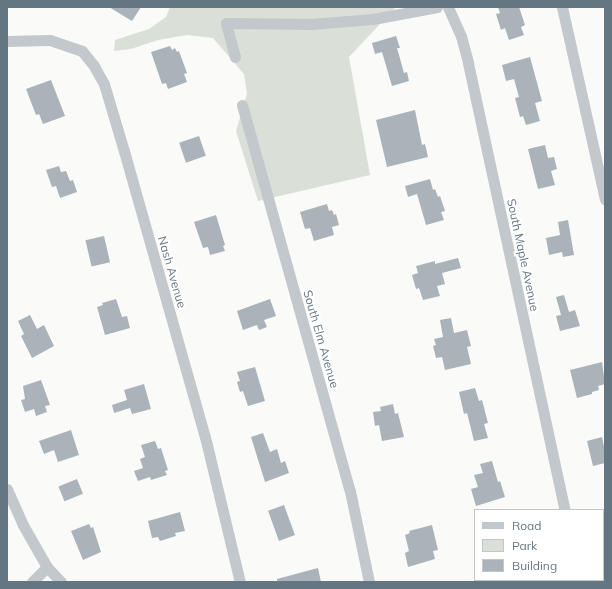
<!DOCTYPE html>
<html>
<head>
<meta charset="utf-8">
<style>
	body { margin:0 }
	#map { position:relative; width:612px; height:589px; overflow:hidden; background:#fafaf8; font-family:Mulish,sans-serif }
	div>[style] { position:absolute }
	.green>* { inset:0; background:#dadfd7 }
	.building>* { inset:0; background:#aab3b9; transform-origin:0 0 }
	.minor>* { height:11px; margin:-5.5px; padding:0 5.5px; transform-origin:5.5px; border-radius:5.5px; background:#c3c8cc }
	span { translate:-50% -50%; white-space:nowrap; text-align:center; line-height:1.15; -webkit-text-stroke:4px #fff; paint-order:stroke }
	.street-label { font-size:12px; color:#657683 }
	.frame { position:absolute; inset:0; border:8px solid #657683; pointer-events:none }
	.legend { position:absolute; left:474px; top:509px; width:130px; height:72px; box-sizing:border-box; background:#fff; border:1px solid #c1c8cd; margin:0; padding:5px 7px; list-style:none; font-size:12px; color:#657683 }
	.legend li { display:flex; align-items:center; gap:8px; height:20px }
	.legend b { width:20px; border:1px solid #c1c8cd }
</style>
</head>
<body>
<div id="map">
	<div class="green">
		<div style="clip-path:polygon(170px 7px,396px 7px,349px 57px,370px 175px,258px 201px,236px 131px,247px 94px,244px 74px,213px 38px,187px 35px,158px 40px,131px 49px,114px 51px,115px 40px,149px 29px,166px 17px)"></div>
	</div>
	<div class="building">
		<div style="clip-path:polygon(109px 7px,141px 7px,132px 21px)"></div>
		<div style="clip-path:polygon(498px 7px,519px 7px,525px 25px,521px 27px,524px 35px,509px 40px,505px 28px,501px 30px,496px 14px,500px 13px)"></div>
		<div style="clip-path:polygon(396px 36px,400px 48px,397px 48px,404px 73px,407px 72px,409px 81px,392px 86px,382px 52px,375px 54px,372px 43px)"></div>
		<div style="clip-path:polygon(170px 46px,172px 50px,175px 48px,177px 52px,179px 51px,187px 73px,184px 74px,187px 82px,168px 89px,166px 83px,162px 84px,151px 52px)"></div>
		<div style="clip-path:polygon(530px 57px,542px 101px,535px 103px,540px 121px,526px 125px,523px 116px,520px 117px,515px 98px,519px 97px,514px 79px,506px 81px,502px 65px)"></div>
		<div style="clip-path:polygon(51px 80px,65px 116px,43px 124px,39px 114px,36px 115px,26px 89px)"></div>
		<div style="clip-path:polygon(415px 110px,422px 145px,425px 144px,428px 157px,387px 167px,376px 120px)"></div>
		<div style="left:199px;top:136px;width:21px;height:21px;rotate:71deg"></div>
		<div style="clip-path:polygon(545px 145px,548px 158px,554px 157px,557px 169px,551px 171px,555px 185px,538px 189px,528px 149px)"></div>
		<div style="clip-path:polygon(59px 166px,61px 172px,66px 171px,70px 181px,73px 180px,77px 192px,60px 198px,56px 186px,52px 187px,46px 170px)"></div>
		<div style="clip-path:polygon(430px 179px,433px 190px,435px 189px,438px 197px,440px 196px,445px 211px,441px 212px,444px 220px,426px 225px,417px 194px,408px 197px,405px 186px)"></div>
		<div style="clip-path:polygon(327px 204px,329px 211px,332px 210px,334px 215px,336px 214px,339px 225px,332px 227px,334px 235px,314px 241px,310px 228px,305px 229px,300px 212px)"></div>
		<div style="clip-path:polygon(216px 215px,225px 245px,223px 246px,225px 251px,210px 255px,208px 247px,203px 248px,194px 222px)"></div>
		<div style="clip-path:polygon(568px 220px,574px 255px,563px 257px,562px 252px,549px 255px,546px 238px,560px 235px,558px 222px)"></div>
		<div style="left:104px;top:236px;width:27px;height:19px;rotate:77deg"></div>
		<div style="clip-path:polygon(458px 258px,461px 268px,442px 273px,445px 284px,437px 286px,440px 296px,423px 300px,419px 288px,416px 289px,412px 275px,418px 273px,416px 266px,435px 261px,435px 264px)"></div>
		<div style="clip-path:polygon(564px 295px,569px 312px,575px 310px,580px 326px,560px 331px,556px 316px,561px 315px,556px 297px)"></div>
		<div style="clip-path:polygon(116px 299px,122px 317px,127px 316px,130px 328px,105px 335px,97px 307px,103px 305px,102px 303px)"></div>
		<div style="clip-path:polygon(270px 299px,276px 316px,264px 320px,267px 327px,259px 330px,257px 325px,243px 330px,237px 311px)"></div>
		<div style="clip-path:polygon(30px 315px,37px 329px,44px 325px,54px 346px,32px 358px,21px 336px,24px 334px,18px 321px)"></div>
		<div style="clip-path:polygon(451px 318px,454px 333px,467px 330px,471px 346px,467px 347px,471px 364px,445px 370px,442px 357px,436px 358px,433px 346px,436px 345px,434px 339px,443px 337px,440px 320px)"></div>
		<div style="clip-path:polygon(602px 362px,605px 384px,598px 386px,599px 390px,592px 392px,592px 394px,577px 398px,570px 370px)"></div>
		<div style="clip-path:polygon(255px 367px,265px 401px,248px 406px,243px 391px,240px 392px,237px 382px,240px 381px,237px 372px)"></div>
		<div style="clip-path:polygon(41px 380px,50px 405px,45px 406px,47px 412px,36px 416px,34px 409px,25px 412px,21px 400px,25px 399px,23px 386px)"></div>
		<div style="clip-path:polygon(144px 384px,151px 409px,132px 414px,130px 408px,114px 413px,112px 405px,127px 400px,124px 390px)"></div>
		<div style="clip-path:polygon(475px 388px,479px 401px,482px 400px,488px 423px,484px 424px,488px 438px,474px 441px,467px 413px,464px 414px,459px 392px)"></div>
		<div style="clip-path:polygon(393px 404px,395px 414px,398px 413px,404px 437px,382px 441px,379px 425px,375px 426px,373px 412px,381px 411px,380px 407px)"></div>
		<div style="clip-path:polygon(71px 430px,79px 455px,58px 462px,54px 450px,44px 454px,39px 441px)"></div>
		<div style="clip-path:polygon(263px 433px,270px 452px,277px 449px,281px 463px,285px 461px,289px 473px,265px 482px,251px 437px)"></div>
		<div style="clip-path:polygon(602px 437px,605px 451px,605px 463px,593px 466px,587px 441px)"></div>
		<div style="clip-path:polygon(155px 441px,158px 449px,161px 448px,168px 470px,165px 471px,167px 475px,151px 480px,150px 477px,138px 481px,134px 471px,143px 468px,140px 459px,145px 457px,141px 445px)"></div>
		<div style="clip-path:polygon(492px 461px,498px 482px,500px 481px,505px 497px,476px 506px,471px 489px,478px 487px,474px 475px,483px 473px,480px 464px)"></div>
		<div style="left:77px;top:479px;width:16px;height:20px;rotate:68deg"></div>
		<div style="left:284px;top:505px;width:32px;height:17px;rotate:70deg"></div>
		<div style="clip-path:polygon(180px 512px,185px 531px,175px 533px,176px 536px,160px 541px,158px 537px,152px 538px,148px 521px)"></div>
		<div style="clip-path:polygon(89px 524px,91px 528px,93px 527px,101px 552px,83px 560px,71px 531px)"></div>
		<div style="clip-path:polygon(432px 525px,438px 550px,433px 551px,435px 559px,408px 567px,405px 553px,409px 551px,405px 535px,410px 533px,409px 531px)"></div>
		<div style="clip-path:polygon(318px 568px,321px 582px,277px 582px,277px 579px)"></div>
	</div>
	<div class="minor">
		<div style="left:448px;top:7px;width:32px;rotate:66deg"></div>
		<div style="left:461px;top:36px;width:28px;rotate:75deg"></div>
		<div style="left:468px;top:63px;width:457px;rotate:77.8deg"></div>
		<div style="left:562px;top:7px;width:197px;rotate:77.4deg"></div>
		<div style="left:7px;top:41px;width:43px;rotate:-1.3deg"></div>
		<div style="left:50px;top:40px;width:34px;rotate:19deg"></div>
		<div style="left:82px;top:51px;width:19px;rotate:51deg"></div>
		<div style="left:94px;top:66px;width:21px;rotate:61deg"></div>
		<div style="left:104px;top:84px;width:70px;rotate:73.4deg"></div>
		<div style="left:124px;top:151px;width:305px;rotate:74.2deg"></div>
		<div style="left:207px;top:445px;width:141px;rotate:76.5deg"></div>
		<div style="left:235px;top:57px;width:35px;rotate:-105deg"></div>
		<div style="left:226px;top:23px;width:85px;rotate:0.7deg"></div>
		<div style="left:311px;top:24px;width:62px;rotate:-4.6deg"></div>
		<div style="left:373px;top:19px;width:65px;rotate:-10.6deg"></div>
		<div style="left:242px;top:105px;width:401px;rotate:74.4deg"></div>
		<div style="left:350px;top:491px;width:93px;rotate:78.2deg"></div>
		<div style="left:7px;top:489px;width:39px;rotate:66deg"></div>
		<div style="left:23px;top:525px;width:48px;rotate:60.3deg"></div>
		<div style="left:47px;top:567px;width:21px;rotate:47deg"></div>
		<div style="left:581px;top:580px;width:2px;rotate:90deg"></div>
		<div style="left:32px;top:582px;width:21px;rotate:-45deg"></div>
	</div>
	<div class="street-label">
		<span style="left:523px;top:255px;rotate:78deg">South Maple Avenue</span>
		<span style="left:172px;top:272px;rotate:74deg">Nash Avenue</span>
		<span style="left:321px;top:339px;rotate:74deg">South Elm Avenue</span>
	</div>
	<div class="frame"></div>
	<ul class="legend">
	<li><b style="height:5px;background:#c3c8cc"></b>Road</li>
	<li><b style="height:11px;background:#dadfd7"></b>Park</li>
	<li><b style="height:11px;background:#aab3b9"></b>Building</li>
	</ul>
</div>
</body>
</html>
